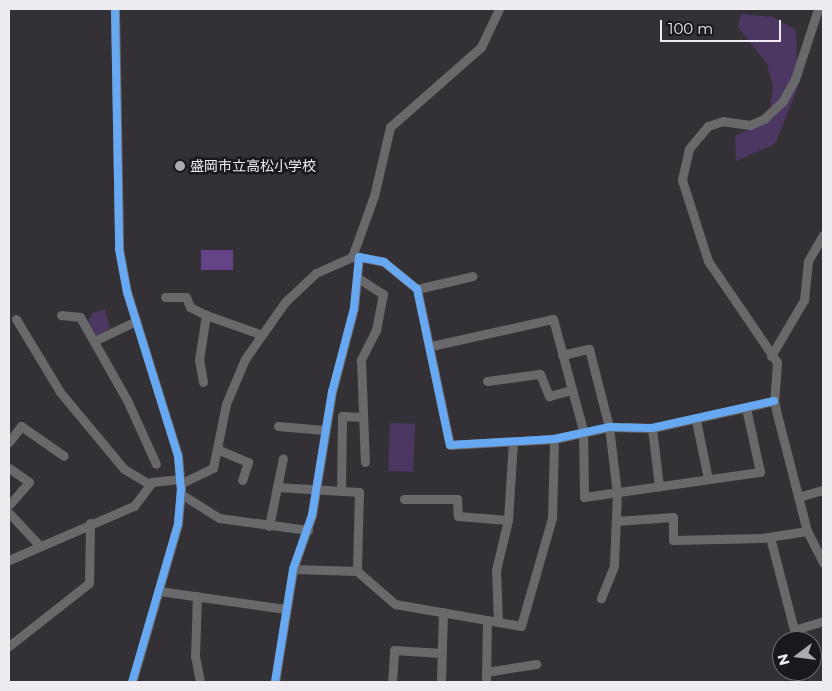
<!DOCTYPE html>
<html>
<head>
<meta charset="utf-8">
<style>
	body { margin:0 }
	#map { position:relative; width:832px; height:691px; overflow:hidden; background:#333136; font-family:Montserrat,"Noto Sans JP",sans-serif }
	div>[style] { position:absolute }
	.green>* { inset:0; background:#4c3762; transform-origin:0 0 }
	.water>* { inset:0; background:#654387; transform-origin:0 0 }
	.minor>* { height:9px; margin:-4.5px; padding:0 4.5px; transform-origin:4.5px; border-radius:4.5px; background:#69696b }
	.cycleway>* { height:8px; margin:-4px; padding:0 4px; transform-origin:4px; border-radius:4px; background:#66a8f1 }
	.dots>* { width:14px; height:14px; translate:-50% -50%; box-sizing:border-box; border:2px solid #1a181c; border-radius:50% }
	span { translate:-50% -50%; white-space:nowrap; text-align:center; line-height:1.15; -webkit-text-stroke:5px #1a181c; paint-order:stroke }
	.poi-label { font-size:14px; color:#eeebf1 }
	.left { translate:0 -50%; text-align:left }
	.frame { position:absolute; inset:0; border:10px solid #eeebf1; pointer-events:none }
	.north { position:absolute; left:772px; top:631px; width:50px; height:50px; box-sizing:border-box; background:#1a181c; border:1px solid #6f6c71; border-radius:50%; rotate:255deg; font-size:14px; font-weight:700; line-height:20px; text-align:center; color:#eeebf1 }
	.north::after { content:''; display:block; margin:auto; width:18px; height:22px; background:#adaab0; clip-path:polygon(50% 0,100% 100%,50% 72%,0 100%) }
	.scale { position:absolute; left:660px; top:20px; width:121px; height:22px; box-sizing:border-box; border:2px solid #eeebf1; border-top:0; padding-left:6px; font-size:15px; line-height:18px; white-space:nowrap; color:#eeebf1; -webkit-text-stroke:4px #1a181c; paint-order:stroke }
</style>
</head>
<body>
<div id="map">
	<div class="green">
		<div style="clip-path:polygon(741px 14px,773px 17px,796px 30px,798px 87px,775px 144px,736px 161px,735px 136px,769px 120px,773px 87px,767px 64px,738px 27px)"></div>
		<div style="clip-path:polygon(105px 309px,110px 328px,96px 336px,88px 320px,93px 313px)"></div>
		<div style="left:390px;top:423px;width:25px;height:48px;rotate:2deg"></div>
	</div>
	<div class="water">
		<div style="left:233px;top:250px;width:20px;height:32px;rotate:90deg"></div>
	</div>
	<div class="minor">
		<div style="left:115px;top:9px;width:240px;rotate:89deg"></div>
		<div style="left:119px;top:249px;width:44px;rotate:79.5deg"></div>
		<div style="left:127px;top:292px;width:172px;rotate:72.7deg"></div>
		<div style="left:178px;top:456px;width:33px;rotate:85deg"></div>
		<div style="left:181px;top:489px;width:35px;rotate:95deg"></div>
		<div style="left:178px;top:524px;width:165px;rotate:106.2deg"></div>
		<div style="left:818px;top:9px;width:74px;rotate:108.2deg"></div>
		<div style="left:795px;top:79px;width:26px;rotate:119deg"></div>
		<div style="left:782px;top:102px;width:25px;rotate:137deg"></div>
		<div style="left:764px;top:119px;width:15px;rotate:157deg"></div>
		<div style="left:750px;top:125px;width:27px;rotate:-172deg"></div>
		<div style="left:723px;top:121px;width:16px;rotate:162deg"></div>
		<div style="left:708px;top:126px;width:30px;rotate:130deg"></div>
		<div style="left:689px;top:149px;width:32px;rotate:103deg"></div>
		<div style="left:682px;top:180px;width:85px;rotate:72.2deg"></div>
		<div style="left:708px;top:261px;width:122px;rotate:55.7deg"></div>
		<div style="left:777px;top:362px;width:39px;rotate:94deg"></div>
		<div style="left:774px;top:401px;width:22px;rotate:77deg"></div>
		<div style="left:779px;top:422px;width:113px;rotate:75.6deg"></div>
		<div style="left:807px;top:531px;width:36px;rotate:63deg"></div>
		<div style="left:358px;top:278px;width:30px;rotate:33deg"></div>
		<div style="left:383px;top:294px;width:37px;rotate:101deg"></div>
		<div style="left:376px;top:330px;width:34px;rotate:117deg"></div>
		<div style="left:361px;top:360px;width:102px;rotate:87.8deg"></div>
		<div style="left:417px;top:289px;width:57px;rotate:-13.1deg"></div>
		<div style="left:165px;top:297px;width:21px"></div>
		<div style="left:186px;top:297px;width:11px;rotate:68deg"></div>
		<div style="left:190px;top:307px;width:18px;rotate:27deg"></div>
		<div style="left:206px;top:315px;width:57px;rotate:19.4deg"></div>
		<div style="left:61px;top:315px;width:19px;rotate:6deg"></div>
		<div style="left:80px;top:317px;width:95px;rotate:60.5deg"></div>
		<div style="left:127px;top:400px;width:70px;rotate:65.6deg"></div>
		<div style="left:16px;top:319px;width:85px;rotate:58.9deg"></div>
		<div style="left:60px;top:392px;width:100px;rotate:50.3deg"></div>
		<div style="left:124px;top:469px;width:29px;rotate:31deg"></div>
		<div style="left:94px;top:341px;width:47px;rotate:-25.5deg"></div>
		<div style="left:431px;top:346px;width:125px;rotate:-12.5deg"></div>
		<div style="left:553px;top:319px;width:115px;rotate:74.9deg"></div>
		<div style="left:583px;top:430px;width:67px;rotate:89.1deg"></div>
		<div style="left:584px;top:497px;width:178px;rotate:-8.1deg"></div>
		<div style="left:760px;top:472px;width:66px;rotate:-102.3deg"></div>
		<div style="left:562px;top:355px;width:28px;rotate:-13deg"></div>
		<div style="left:589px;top:349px;width:81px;rotate:75.6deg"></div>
		<div style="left:609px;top:427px;width:66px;rotate:83.1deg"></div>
		<div style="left:617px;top:493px;width:73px;rotate:92.4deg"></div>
		<div style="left:614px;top:566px;width:35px;rotate:112deg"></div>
		<div style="left:771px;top:356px;width:65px;rotate:-59.5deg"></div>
		<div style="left:804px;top:300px;width:39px;rotate:-84deg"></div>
		<div style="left:808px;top:261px;width:30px;rotate:-60deg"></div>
		<div style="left:487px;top:381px;width:53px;rotate:-7.5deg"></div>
		<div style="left:540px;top:374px;width:24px;rotate:68deg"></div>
		<div style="left:549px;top:396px;width:23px;rotate:-15deg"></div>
		<div style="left:203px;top:382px;width:22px;rotate:-100deg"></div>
		<div style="left:199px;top:360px;width:46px;rotate:-81.2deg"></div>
		<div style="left:696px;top:420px;width:60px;rotate:78.5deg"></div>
		<div style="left:278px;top:426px;width:46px;rotate:5deg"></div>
		<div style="left:652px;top:428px;width:59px;rotate:83.2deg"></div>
		<div style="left:9px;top:442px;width:20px;rotate:-53deg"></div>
		<div style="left:21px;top:426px;width:52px;rotate:34.9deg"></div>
		<div style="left:217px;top:449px;width:34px;rotate:23deg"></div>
		<div style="left:248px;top:462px;width:19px;rotate:108deg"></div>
		<div style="left:9px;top:468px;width:24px;rotate:35deg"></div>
		<div style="left:29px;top:482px;width:30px;rotate:131deg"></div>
		<div style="left:184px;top:482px;width:32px;rotate:-26deg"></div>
		<div style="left:213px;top:468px;width:65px;rotate:-78.5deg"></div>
		<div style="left:226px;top:404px;width:49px;rotate:-67.1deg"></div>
		<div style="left:245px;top:359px;width:70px;rotate:-54.9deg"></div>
		<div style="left:285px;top:302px;width:42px;rotate:-43.1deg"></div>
		<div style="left:316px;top:273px;width:39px;rotate:-24deg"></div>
		<div style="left:352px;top:257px;width:65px;rotate:-70.2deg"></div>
		<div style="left:374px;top:196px;width:71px;rotate:-76.9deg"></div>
		<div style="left:390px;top:127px;width:121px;rotate:-41.3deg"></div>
		<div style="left:481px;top:47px;width:42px;rotate:-64.7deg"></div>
		<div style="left:277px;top:487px;width:82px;rotate:3.5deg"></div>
		<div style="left:359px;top:492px;width:79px;rotate:91.5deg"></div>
		<div style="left:341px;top:490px;width:74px;rotate:-89.2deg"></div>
		<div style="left:342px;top:416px;width:20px;rotate:3deg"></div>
		<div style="left:181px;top:494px;width:45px;rotate:32.3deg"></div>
		<div style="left:219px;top:518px;width:90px;rotate:7.7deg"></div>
		<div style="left:798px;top:497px;width:26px;rotate:-16deg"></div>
		<div style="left:404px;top:499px;width:53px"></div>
		<div style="left:457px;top:499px;width:17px;rotate:87deg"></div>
		<div style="left:458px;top:516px;width:50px;rotate:4.6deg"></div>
		<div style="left:9px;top:513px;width:45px;rotate:46.8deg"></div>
		<div style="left:616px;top:521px;width:57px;rotate:-4deg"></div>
		<div style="left:673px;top:517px;width:23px;rotate:90deg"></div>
		<div style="left:673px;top:540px;width:89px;rotate:-1.3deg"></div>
		<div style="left:762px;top:538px;width:46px;rotate:-8.8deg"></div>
		<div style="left:269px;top:526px;width:69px;rotate:-78.4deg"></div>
		<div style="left:770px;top:537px;width:96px;rotate:75.5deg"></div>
		<div style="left:794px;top:630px;width:30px;rotate:-17deg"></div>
		<div style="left:9px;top:560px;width:136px;rotate:-23.4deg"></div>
		<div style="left:134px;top:506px;width:30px;rotate:-53deg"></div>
		<div style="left:152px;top:482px;width:28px;rotate:-6deg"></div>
		<div style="left:293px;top:569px;width:64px;rotate:1.8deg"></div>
		<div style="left:357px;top:571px;width:50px;rotate:41deg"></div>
		<div style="left:395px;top:604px;width:128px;rotate:9.9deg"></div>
		<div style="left:521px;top:626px;width:112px;rotate:-74deg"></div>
		<div style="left:552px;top:518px;width:79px;rotate:-88.5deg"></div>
		<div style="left:159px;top:591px;width:128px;rotate:8.1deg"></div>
		<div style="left:197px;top:596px;width:60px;rotate:91.9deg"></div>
		<div style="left:195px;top:656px;width:26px;rotate:79deg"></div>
		<div style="left:498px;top:622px;width:52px;rotate:-92.2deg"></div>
		<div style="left:496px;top:570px;width:51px;rotate:-76.5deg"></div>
		<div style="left:508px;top:520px;width:79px;rotate:-86.4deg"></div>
		<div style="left:9px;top:646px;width:102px;rotate:-38.2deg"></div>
		<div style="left:89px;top:583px;width:60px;rotate:-89deg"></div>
		<div style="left:486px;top:672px;width:51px;rotate:-9.1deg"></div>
		<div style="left:275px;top:682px;width:114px;rotate:-80.9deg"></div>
		<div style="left:293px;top:569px;width:57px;rotate:-70.6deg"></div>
		<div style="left:312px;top:515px;width:125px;rotate:-80.8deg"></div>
		<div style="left:332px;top:392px;width:87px;rotate:-75.3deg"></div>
		<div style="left:354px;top:308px;width:51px;rotate:-84.4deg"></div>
		<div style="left:359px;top:257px;width:25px;rotate:11deg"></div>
		<div style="left:384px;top:262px;width:43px;rotate:39.3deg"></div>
		<div style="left:417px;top:289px;width:159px;rotate:78.1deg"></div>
		<div style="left:450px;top:445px;width:104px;rotate:-3.3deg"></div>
		<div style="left:554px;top:439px;width:56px;rotate:-12.3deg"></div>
		<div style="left:609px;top:427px;width:43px;rotate:1.3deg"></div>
		<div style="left:652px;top:428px;width:125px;rotate:-12.5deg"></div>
		<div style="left:392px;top:682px;width:32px;rotate:-86deg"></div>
		<div style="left:394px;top:650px;width:47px;rotate:3.7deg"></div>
		<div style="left:441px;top:682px;width:70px;rotate:-88.4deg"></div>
		<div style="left:486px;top:682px;width:62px;rotate:-89.1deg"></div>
	</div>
	<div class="cycleway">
		<div style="left:115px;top:9px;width:240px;rotate:89deg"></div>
		<div style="left:119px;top:249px;width:44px;rotate:79.5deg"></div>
		<div style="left:127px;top:292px;width:172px;rotate:72.7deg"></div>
		<div style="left:178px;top:456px;width:33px;rotate:85deg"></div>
		<div style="left:181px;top:489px;width:35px;rotate:95deg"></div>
		<div style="left:178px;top:524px;width:165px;rotate:106.2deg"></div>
		<div style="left:275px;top:682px;width:114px;rotate:-80.9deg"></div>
		<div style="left:293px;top:569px;width:57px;rotate:-70.6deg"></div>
		<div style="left:312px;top:515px;width:125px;rotate:-80.8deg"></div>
		<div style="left:332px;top:392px;width:87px;rotate:-75.3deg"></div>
		<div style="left:354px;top:308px;width:51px;rotate:-84.4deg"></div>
		<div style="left:359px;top:257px;width:25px;rotate:11deg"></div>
		<div style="left:384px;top:262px;width:43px;rotate:39.3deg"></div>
		<div style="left:417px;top:289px;width:159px;rotate:78.1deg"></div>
		<div style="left:450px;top:445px;width:104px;rotate:-3.3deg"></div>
		<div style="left:554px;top:439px;width:56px;rotate:-12.3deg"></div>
		<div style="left:609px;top:427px;width:43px;rotate:1.3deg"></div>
		<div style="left:652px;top:428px;width:125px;rotate:-12.5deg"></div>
	</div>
	<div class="dots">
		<div style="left:180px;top:166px;background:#adaab0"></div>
	</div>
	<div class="poi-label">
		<span class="left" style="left:190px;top:166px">盛岡市立高松小学校</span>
	</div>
	<div class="frame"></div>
	<div class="north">N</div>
	<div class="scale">100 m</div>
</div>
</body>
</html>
